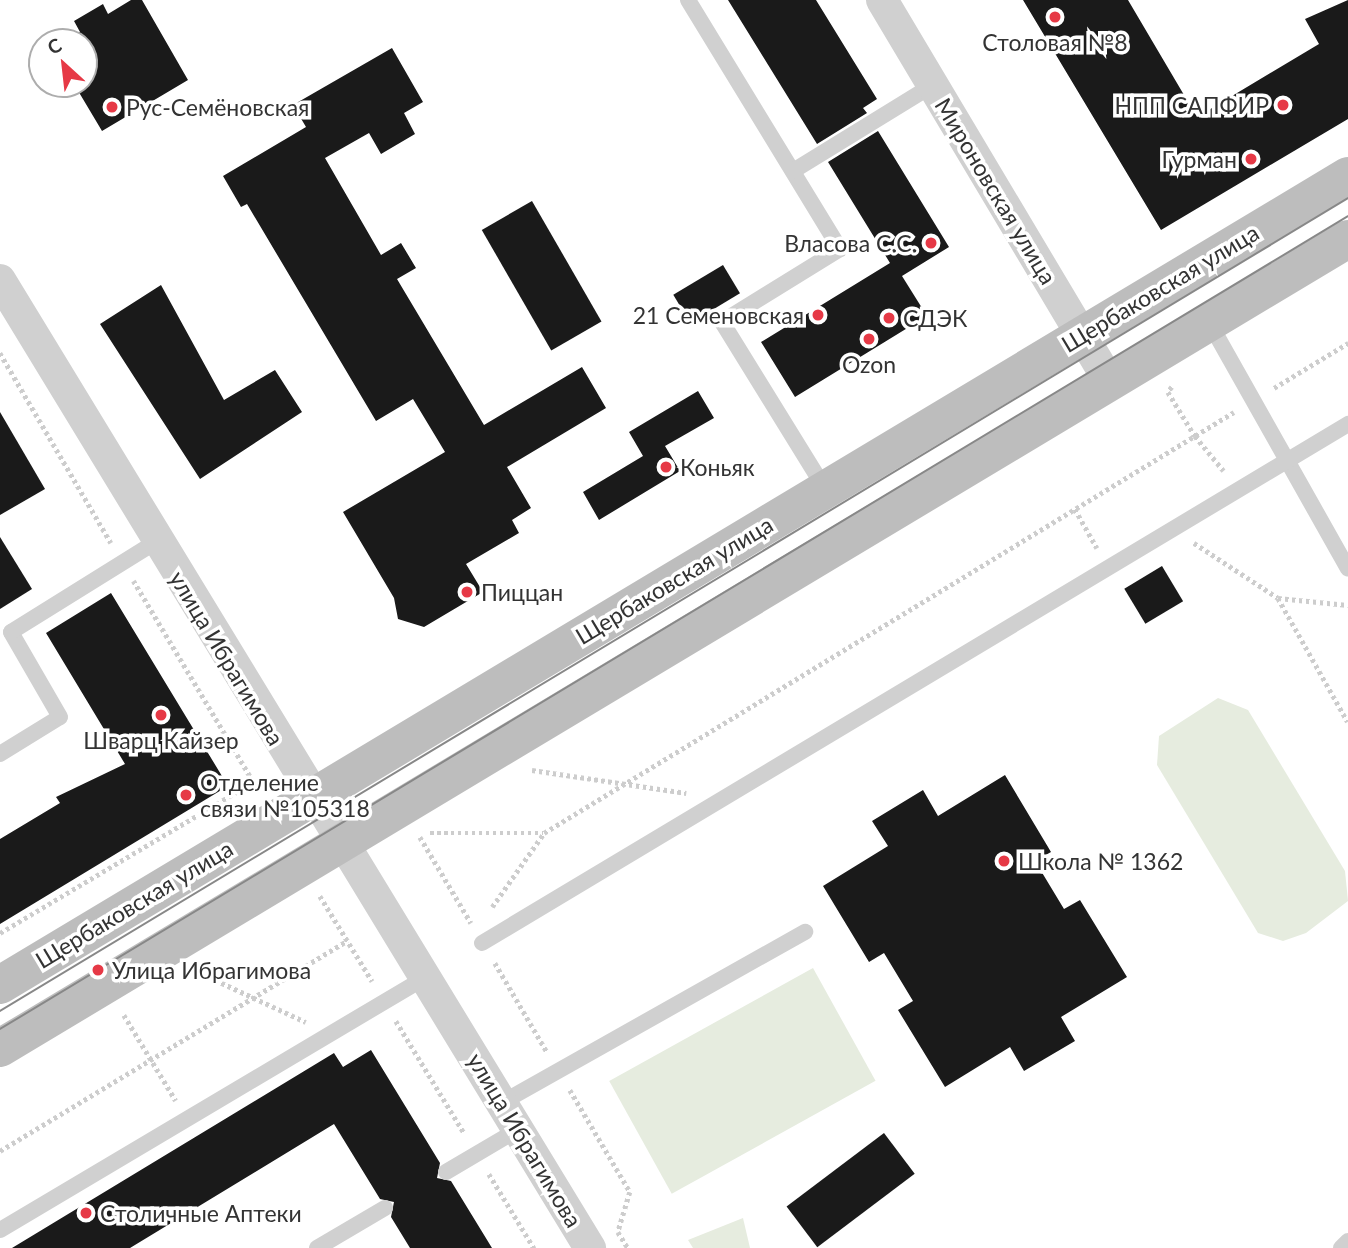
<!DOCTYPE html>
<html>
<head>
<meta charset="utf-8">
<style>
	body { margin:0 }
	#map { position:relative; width:1348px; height:1248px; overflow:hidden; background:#fff; font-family:Lato,sans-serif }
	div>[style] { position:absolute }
	.green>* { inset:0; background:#e6ecdf; transform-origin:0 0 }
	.building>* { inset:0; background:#1a1a1a; transform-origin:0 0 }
	.path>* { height:4.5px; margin-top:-2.25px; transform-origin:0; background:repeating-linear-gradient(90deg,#cdcdcd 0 3.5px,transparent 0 7px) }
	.service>* { height:16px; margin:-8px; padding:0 8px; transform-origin:8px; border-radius:8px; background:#d0d0d0 }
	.minor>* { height:32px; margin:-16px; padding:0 16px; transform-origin:16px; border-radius:16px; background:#d0d0d0 }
	.secondary>* { height:38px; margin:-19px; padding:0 19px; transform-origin:19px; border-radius:19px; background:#bdbdbd }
	.tram>* { height:2px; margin:-1px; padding:0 1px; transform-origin:1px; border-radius:1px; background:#888 }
	.dots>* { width:19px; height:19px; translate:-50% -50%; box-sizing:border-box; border:4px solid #fff; border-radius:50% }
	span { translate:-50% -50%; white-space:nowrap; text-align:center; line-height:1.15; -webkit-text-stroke:7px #fff; paint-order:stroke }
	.poi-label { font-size:23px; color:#333 }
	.right { translate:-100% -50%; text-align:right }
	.left { translate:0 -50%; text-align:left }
	.street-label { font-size:23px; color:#333 }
	.north { position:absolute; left:28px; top:28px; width:70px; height:70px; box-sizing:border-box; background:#fff; border:2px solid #adadad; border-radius:50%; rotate:333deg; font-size:19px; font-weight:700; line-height:28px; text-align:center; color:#333 }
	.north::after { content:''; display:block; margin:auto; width:24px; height:32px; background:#e63946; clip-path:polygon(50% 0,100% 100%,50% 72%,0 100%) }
</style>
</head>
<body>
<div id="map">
	<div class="green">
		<div style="clip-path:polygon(1218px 698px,1248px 710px,1345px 871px,1348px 901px,1306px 933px,1283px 941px,1258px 933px,1157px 765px,1159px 736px)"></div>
		<div style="left:813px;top:968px;width:129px;height:233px;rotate:61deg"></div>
		<div style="clip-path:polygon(743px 1218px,750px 1248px,693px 1248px,688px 1240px)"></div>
	</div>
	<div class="building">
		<div style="clip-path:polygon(131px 0,142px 0,188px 80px,102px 131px,74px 84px,84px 84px,84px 42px,62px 42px,80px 32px,74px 21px,103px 4px,108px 14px)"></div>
		<div style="clip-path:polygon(728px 0,816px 0,877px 99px,863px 108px,867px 113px,817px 144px)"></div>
		<div style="clip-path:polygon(1023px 0,1128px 0,1197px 117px,1319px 44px,1305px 19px,1348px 0,1348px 119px,1161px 230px)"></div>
		<div style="clip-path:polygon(392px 48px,423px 102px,404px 113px,415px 134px,381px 154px,369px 133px,325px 158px,381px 255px,401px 243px,416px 268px,397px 279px,484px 425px,582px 367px,606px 408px,507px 467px,531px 508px,512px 520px,519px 533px,466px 564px,483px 592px,424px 627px,398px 619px,394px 598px,343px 512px,445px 452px,413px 399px,376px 421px,247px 204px,241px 207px,223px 176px,306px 127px,293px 105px)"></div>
		<div style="clip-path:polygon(878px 131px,949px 247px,902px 276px,927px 316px,795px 397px,761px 342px,890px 263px,828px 162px)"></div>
		<div style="left:532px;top:201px;width:139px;height:58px;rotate:60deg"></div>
		<div style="left:723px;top:265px;width:33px;height:58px;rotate:59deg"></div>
		<div style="clip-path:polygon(161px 285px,224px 400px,275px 370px,302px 412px,200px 479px,100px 324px)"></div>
		<div style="clip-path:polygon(698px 391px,714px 418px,665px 446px,680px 471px,599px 520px,583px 492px,643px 456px,629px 432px)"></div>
		<div style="clip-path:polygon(0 412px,45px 489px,0 515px)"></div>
		<div style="clip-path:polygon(0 537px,32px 589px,0 609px)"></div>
		<div style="left:1162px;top:566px;width:41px;height:44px;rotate:59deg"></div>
		<div style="clip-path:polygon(111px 593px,228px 786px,0 924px,0 839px,60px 803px,56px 797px,125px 764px,46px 633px)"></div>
		<div style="clip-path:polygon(1005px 775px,1051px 852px,1035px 861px,1064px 909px,1080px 900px,1127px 977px,1061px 1017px,1075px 1041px,1024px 1071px,1010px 1047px,945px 1087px,898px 1010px,913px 1001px,884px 953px,869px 962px,823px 886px,888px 846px,872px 821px,923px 790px,938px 816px)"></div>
		<div style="clip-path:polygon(371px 1050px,440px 1163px,437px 1178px,451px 1181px,492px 1248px,410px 1248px,391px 1217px,394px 1202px,380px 1199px,334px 1124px,130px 1248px,12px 1248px,334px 1053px,343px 1067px)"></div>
		<div style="left:884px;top:1133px;width:51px;height:122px;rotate:53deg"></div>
	</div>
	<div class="path">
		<div style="left:0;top:353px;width:220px;rotate:59.7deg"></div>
		<div style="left:1172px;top:387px;width:6px;rotate:129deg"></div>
		<div style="left:1168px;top:392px;width:52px;rotate:58.5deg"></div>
		<div style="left:1195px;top:436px;width:45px;rotate:50.4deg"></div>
		<div style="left:1274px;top:388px;width:87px;rotate:-31.3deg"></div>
		<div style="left:1075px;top:509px;width:45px;rotate:60.6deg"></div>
		<div style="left:1194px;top:543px;width:100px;rotate:33.2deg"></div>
		<div style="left:1278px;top:598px;width:70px;rotate:5.7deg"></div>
		<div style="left:1278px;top:598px;width:142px;rotate:60.6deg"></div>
		<div style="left:532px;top:770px;width:156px;rotate:8.5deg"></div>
		<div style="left:430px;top:833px;width:113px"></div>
		<div style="left:420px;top:837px;width:100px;rotate:59.3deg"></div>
		<div style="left:320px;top:896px;width:100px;rotate:58.5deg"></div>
		<div style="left:492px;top:907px;width:90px;rotate:-54.9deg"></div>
		<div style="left:544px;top:833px;width:808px;rotate:-31.39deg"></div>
		<div style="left:0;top:933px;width:295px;rotate:-30.8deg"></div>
		<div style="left:253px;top:782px;width:234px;rotate:-120.8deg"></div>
		<div style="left:495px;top:963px;width:103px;rotate:59.7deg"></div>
		<div style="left:196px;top:971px;width:121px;rotate:24.9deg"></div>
		<div style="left:124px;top:1015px;width:100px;rotate:58.8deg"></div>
		<div style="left:396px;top:1021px;width:131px;rotate:58.7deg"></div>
		<div style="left:570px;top:1090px;width:118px;rotate:59.5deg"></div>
		<div style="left:630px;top:1192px;width:42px;rotate:106.7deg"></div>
		<div style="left:618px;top:1232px;width:19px;rotate:58deg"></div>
		<div style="left:0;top:1151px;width:406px;rotate:-31.2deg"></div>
		<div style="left:489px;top:1174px;width:87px;rotate:58.7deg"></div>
	</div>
	<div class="service">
		<div style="left:688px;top:0;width:292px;rotate:58.6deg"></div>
		<div style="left:840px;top:249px;width:139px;rotate:148.3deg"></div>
		<div style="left:722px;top:322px;width:196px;rotate:58.3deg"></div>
		<div style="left:793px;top:171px;width:164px;rotate:-31.6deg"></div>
		<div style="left:1209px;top:322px;width:283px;rotate:60.6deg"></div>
		<div style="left:0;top:754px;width:70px;rotate:-31.7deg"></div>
		<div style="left:60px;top:717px;width:98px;rotate:-120deg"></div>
		<div style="left:11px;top:632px;width:172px;rotate:-31.9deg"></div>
		<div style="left:482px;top:943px;width:1010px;rotate:-30.93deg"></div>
		<div style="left:503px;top:1102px;width:347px;rotate:-29.4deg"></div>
		<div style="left:446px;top:1172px;width:85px;rotate:-30.5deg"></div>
		<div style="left:0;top:1230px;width:497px;rotate:-30.7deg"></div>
		<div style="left:317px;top:1248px;width:79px;rotate:-30.5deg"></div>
		<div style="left:1341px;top:1248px;width:10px;rotate:-45deg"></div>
	</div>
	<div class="minor">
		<div style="left:882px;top:0;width:445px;rotate:59.2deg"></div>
		<div style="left:0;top:280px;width:1134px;rotate:58.64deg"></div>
	</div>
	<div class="secondary">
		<div style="left:0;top:985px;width:1572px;rotate:-30.97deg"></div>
		<div style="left:0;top:1048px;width:1572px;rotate:-30.97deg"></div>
	</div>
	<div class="tram">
		<div style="left:0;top:1011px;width:1574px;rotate:-31.09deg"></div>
		<div style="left:0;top:1029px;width:1574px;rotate:-31.09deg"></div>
	</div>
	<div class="dots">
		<div style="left:1055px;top:17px;background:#e63946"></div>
		<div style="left:1283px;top:105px;background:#e63946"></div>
		<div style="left:112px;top:107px;background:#e63946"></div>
		<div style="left:1251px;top:159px;background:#e63946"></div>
		<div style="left:931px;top:243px;background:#e63946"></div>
		<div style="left:818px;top:315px;background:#e63946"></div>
		<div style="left:889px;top:318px;background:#e63946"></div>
		<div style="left:869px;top:339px;background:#e63946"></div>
		<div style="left:666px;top:467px;background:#e63946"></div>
		<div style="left:467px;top:592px;background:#e63946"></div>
		<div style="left:161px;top:715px;background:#e63946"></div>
		<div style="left:186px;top:795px;background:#e63946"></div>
		<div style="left:1004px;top:861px;background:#e63946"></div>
		<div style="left:98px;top:970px;background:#e63946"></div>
		<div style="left:86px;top:1213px;background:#e63946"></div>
	</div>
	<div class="poi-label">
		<span style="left:1055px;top:42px">Столовая №8</span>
		<span class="right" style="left:1269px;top:105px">НПП САПФИР</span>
		<span class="left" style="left:126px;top:107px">Рус-Семёновская</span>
		<span class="right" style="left:1237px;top:159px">Гурман</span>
		<span class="right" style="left:917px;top:243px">Власова С.С.</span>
		<span class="right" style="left:804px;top:315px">21 Семеновская</span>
		<span class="left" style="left:903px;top:318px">СДЭК</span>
		<span style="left:869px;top:364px">Ozon</span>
		<span class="left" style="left:680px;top:467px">Коньяк</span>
		<span class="left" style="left:481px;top:592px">Пиццан</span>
		<span style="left:161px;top:740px">Шварц Кайзер</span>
		<span class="left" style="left:200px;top:795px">Отделение<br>связи №105318</span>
		<span class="left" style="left:1018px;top:861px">Школа № 1362</span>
		<span class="left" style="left:112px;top:970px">Улица Ибрагимова</span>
		<span class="left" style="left:100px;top:1213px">Столичные Аптеки</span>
	</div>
	<div class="street-label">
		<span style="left:996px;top:191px;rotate:59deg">Мироновская улица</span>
		<span style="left:1160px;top:288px;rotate:-31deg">Щербаковская улица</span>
		<span style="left:674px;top:580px;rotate:-31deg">Щербаковская улица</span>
		<span style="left:227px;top:658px;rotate:59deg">улица Ибрагимова</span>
		<span style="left:134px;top:904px;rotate:-31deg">Щербаковская улица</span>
		<span style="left:525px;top:1140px;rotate:59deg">улица Ибрагимова</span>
	</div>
	<div class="north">С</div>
</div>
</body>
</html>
